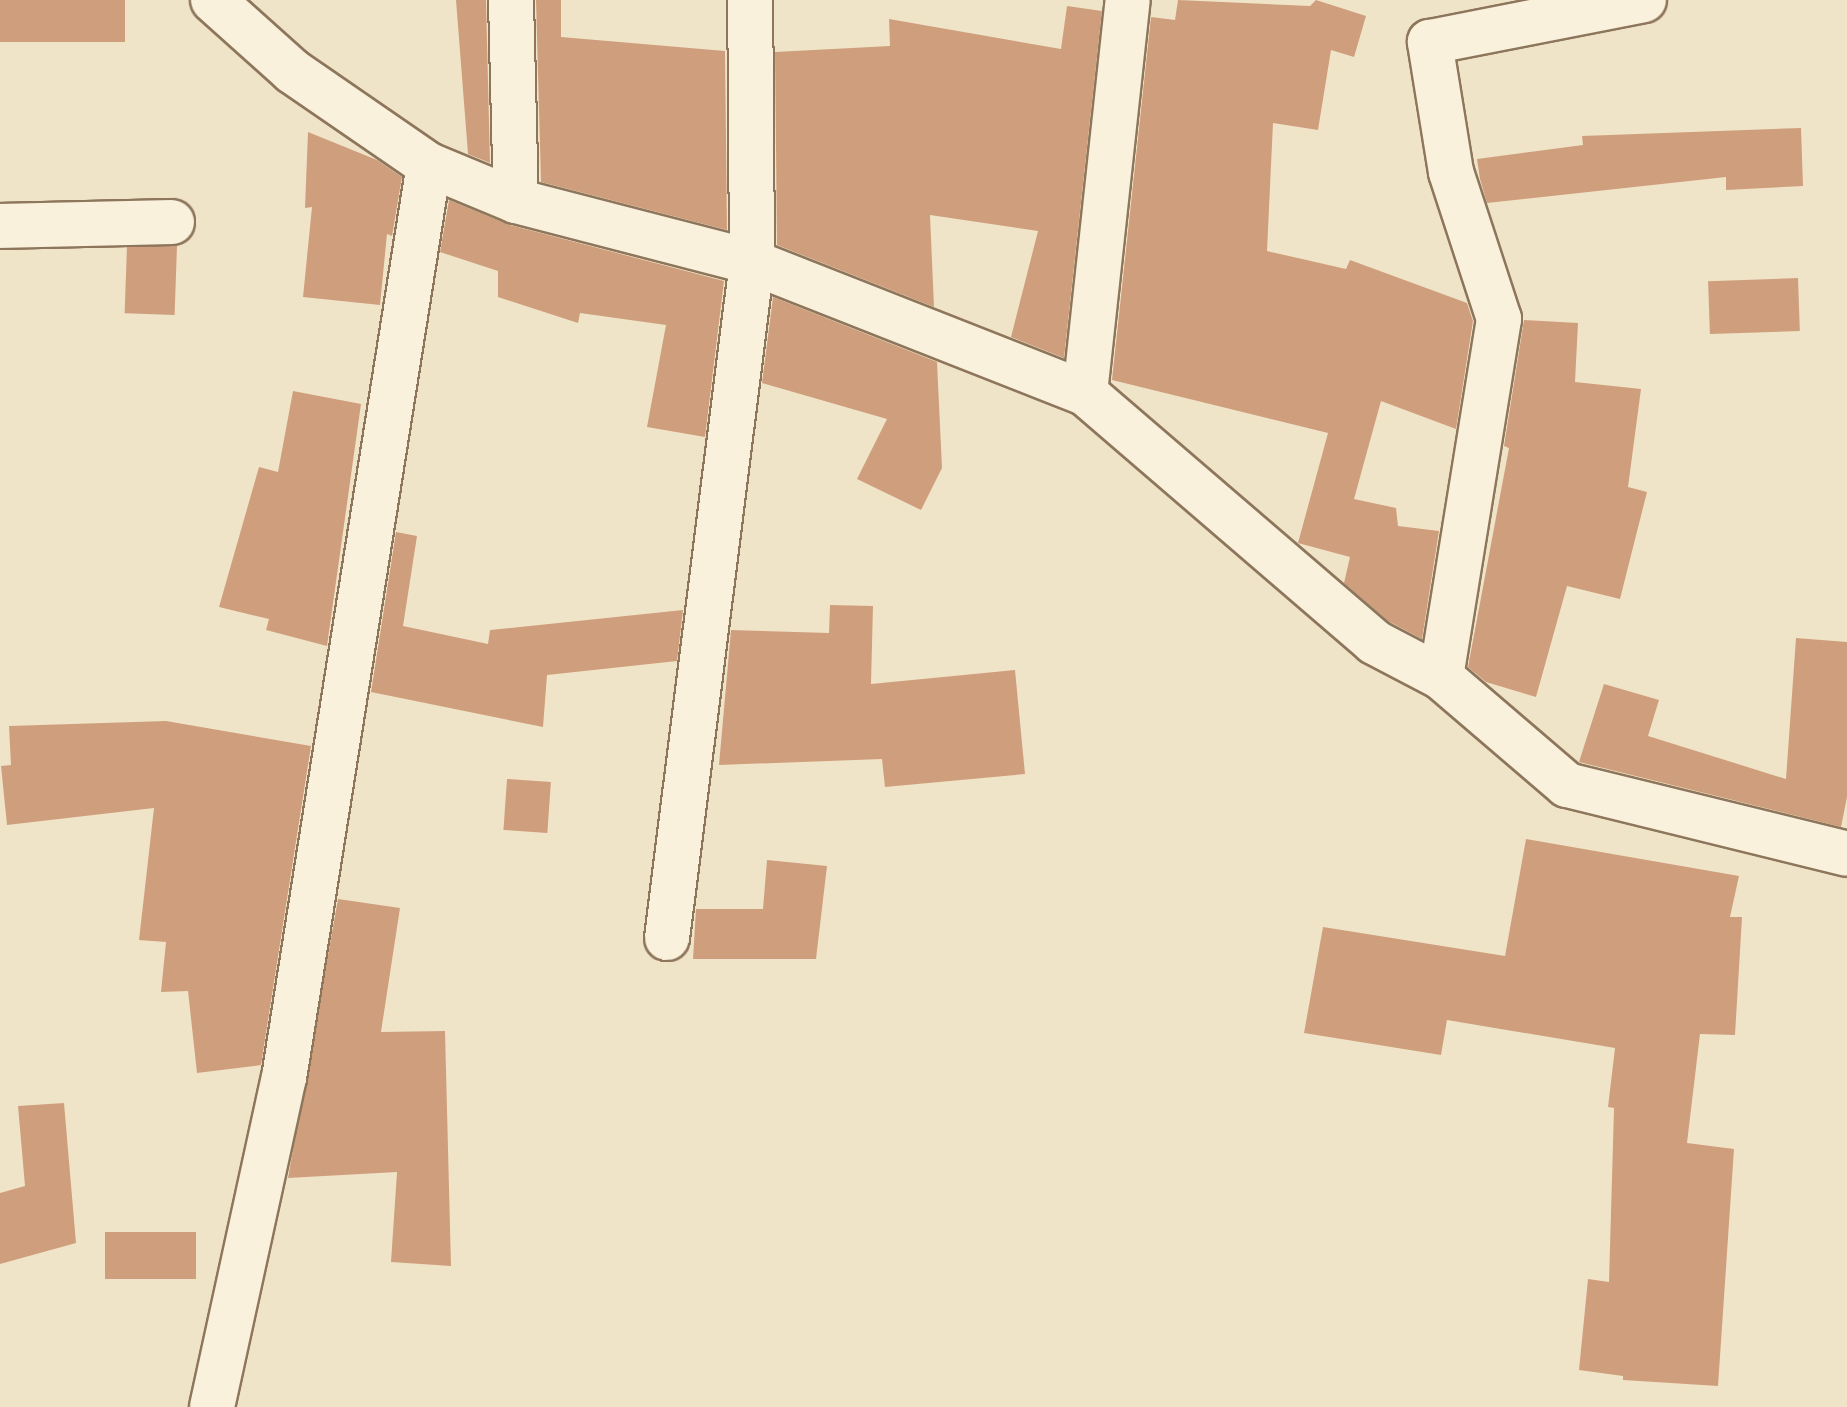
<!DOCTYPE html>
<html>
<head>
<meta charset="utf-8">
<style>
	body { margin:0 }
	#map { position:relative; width:1847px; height:1407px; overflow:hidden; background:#f0e4c8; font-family:Bitter,serif }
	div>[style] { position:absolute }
	.building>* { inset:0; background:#cf9f7d; transform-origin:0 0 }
	.roads { filter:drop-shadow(2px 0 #8d765c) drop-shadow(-2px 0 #8d765c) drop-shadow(0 2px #8d765c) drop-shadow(0 -2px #8d765c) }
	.street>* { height:44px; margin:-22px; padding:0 22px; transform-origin:22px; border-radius:22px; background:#faf1dc }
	span { translate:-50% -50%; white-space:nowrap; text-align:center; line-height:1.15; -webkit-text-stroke:6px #f7eed8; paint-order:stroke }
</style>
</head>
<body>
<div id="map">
	<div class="building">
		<div style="left:0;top:0;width:125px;height:42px"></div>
		<div style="clip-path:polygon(456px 0,486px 0,490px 163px,468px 154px)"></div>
		<div style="clip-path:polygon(536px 0,561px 0,561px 37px,725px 51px,727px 230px,541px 182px)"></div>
		<div style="clip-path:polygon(1178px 0,1310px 6px,1316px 0,1366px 16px,1354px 57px,1331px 50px,1318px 130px,1273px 123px,1267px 251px,1346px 269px,1350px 260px,1467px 303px,1473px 321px,1456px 429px,1381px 401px,1354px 499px,1396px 508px,1398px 526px,1439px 531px,1422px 639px,1388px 621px,1344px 583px,1350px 557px,1298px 543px,1328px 433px,1112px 380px,1151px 17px,1175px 20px)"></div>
		<div style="clip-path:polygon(1067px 6px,1102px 11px,1064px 358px,1011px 337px,1038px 231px,930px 215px,934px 307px,777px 245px,775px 52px,890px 46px,889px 19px,1061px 49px)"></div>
		<div style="clip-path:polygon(1801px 128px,1803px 186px,1726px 190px,1726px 177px,1487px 203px,1480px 179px,1477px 159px,1583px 145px,1582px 136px)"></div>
		<div style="clip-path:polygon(308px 132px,377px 160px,402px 177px,392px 236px,387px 234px,380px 305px,303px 297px,312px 207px,305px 208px)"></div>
		<div style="clip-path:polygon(449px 200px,510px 225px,724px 281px,705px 437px,647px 427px,666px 325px,580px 313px,578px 323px,498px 297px,498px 271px,440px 252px)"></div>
		<div style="left:177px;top:246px;width:69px;height:50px;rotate:92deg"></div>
		<div style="left:1798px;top:278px;width:53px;height:90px;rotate:88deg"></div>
		<div style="clip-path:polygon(773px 297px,937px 362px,942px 468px,921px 510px,857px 479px,887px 419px,762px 383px)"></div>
		<div style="clip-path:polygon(1524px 320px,1578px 323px,1575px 382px,1641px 389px,1628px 487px,1647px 492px,1620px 599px,1567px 586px,1536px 697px,1486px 682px,1468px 667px,1509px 448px,1504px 446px)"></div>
		<div style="clip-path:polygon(293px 391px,361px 404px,327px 646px,266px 630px,269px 619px,219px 607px,259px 467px,278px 472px)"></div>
		<div style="clip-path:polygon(396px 532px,417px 536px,403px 626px,488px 644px,490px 630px,683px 610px,677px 661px,547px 675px,543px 727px,371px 692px)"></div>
		<div style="clip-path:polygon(830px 605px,873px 606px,871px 684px,1015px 670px,1025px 774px,885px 787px,882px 759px,719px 765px,731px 630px,829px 633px)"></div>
		<div style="clip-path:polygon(1796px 638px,1847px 642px,1847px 797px,1841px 827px,1579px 762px,1604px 684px,1659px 700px,1648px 736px,1786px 779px)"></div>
		<div style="clip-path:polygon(166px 721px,311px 746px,261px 1065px,197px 1073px,188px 991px,161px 992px,166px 942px,139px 940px,154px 808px,7px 825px,1px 766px,11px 765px,9px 726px)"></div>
		<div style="left:507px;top:779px;width:44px;height:51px;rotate:4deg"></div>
		<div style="clip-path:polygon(1526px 839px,1739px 876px,1730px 917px,1742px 917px,1735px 1035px,1700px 1034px,1687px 1143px,1734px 1149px,1718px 1386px,1623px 1380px,1623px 1376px,1579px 1370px,1588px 1279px,1609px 1282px,1614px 1108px,1608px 1107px,1615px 1048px,1447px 1020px,1441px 1055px,1304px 1033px,1323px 927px,1505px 956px)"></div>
		<div style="clip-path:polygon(767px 860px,827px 866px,816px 959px,693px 959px,696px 909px,763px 909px)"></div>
		<div style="clip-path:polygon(338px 899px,400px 908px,381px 1032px,445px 1031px,451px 1266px,391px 1262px,397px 1172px,288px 1178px)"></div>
		<div style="clip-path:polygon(64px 1103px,76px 1243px,0 1264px,0 1193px,25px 1186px,18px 1106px)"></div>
		<div style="left:105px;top:1232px;width:91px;height:47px"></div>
	</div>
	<div class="roads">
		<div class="street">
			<div style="left:213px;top:0;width:106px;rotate:41.9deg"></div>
			<div style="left:292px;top:71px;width:166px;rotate:34.5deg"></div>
			<div style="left:429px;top:165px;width:94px;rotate:22.5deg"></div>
			<div style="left:516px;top:201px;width:244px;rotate:14.5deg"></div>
			<div style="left:752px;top:262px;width:358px;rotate:21.5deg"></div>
			<div style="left:1085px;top:393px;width:381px;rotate:40.7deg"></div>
			<div style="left:1374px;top:642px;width:76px;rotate:27.6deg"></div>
			<div style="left:1441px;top:677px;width:166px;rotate:40.6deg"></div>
			<div style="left:1567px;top:785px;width:288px;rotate:13.8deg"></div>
			<div style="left:511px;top:0;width:201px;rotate:88.6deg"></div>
			<div style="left:0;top:226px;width:172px;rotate:-1.3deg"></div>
			<div style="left:1085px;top:393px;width:395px;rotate:-83.8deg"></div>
			<div style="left:1441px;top:677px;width:363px;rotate:-80.8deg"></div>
			<div style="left:1499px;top:319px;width:155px;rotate:-108.1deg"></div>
			<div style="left:1451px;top:172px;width:132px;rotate:-99.2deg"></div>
			<div style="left:1430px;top:42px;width:218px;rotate:-11.1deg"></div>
			<div style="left:667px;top:938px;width:681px;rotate:-82.83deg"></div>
			<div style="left:752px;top:262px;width:262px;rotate:-90.4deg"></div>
			<div style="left:212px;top:1407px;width:337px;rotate:-77.7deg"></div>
			<div style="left:284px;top:1078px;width:924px;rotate:-80.98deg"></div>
		</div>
	</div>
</div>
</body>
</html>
